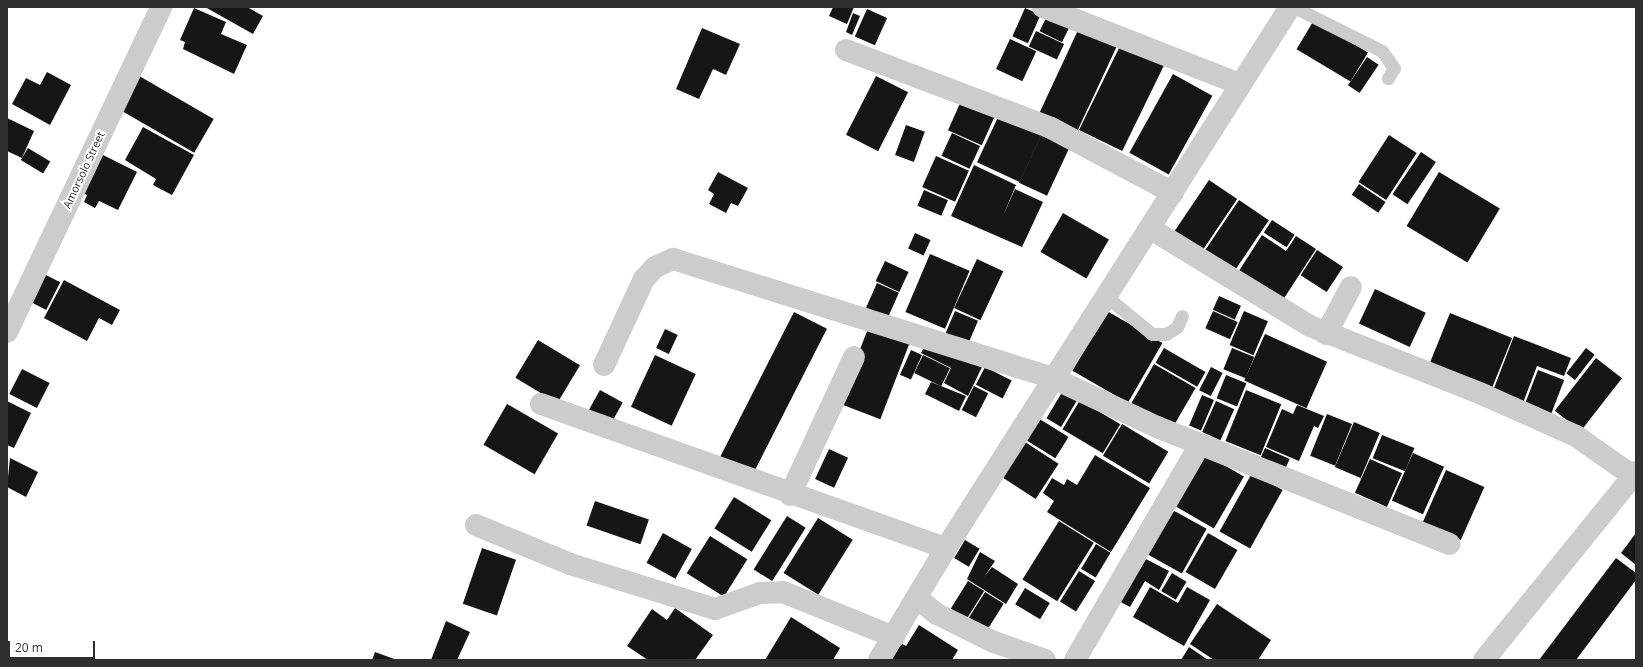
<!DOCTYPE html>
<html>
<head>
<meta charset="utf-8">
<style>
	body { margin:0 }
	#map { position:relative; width:1643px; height:667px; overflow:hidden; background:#fff; font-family:"Open Sans",sans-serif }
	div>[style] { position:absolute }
	.building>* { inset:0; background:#161616; transform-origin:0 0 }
	.lane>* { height:13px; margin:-6.5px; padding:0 6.5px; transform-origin:6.5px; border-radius:6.5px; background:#ccc }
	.street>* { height:22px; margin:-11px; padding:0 11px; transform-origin:11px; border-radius:11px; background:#ccc }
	span { translate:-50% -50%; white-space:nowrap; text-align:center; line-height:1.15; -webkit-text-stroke:4px #fff; paint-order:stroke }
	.street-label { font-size:11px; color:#2f2f2f }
	.frame { position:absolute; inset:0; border:8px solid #2f2f2f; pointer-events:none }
	.scale { position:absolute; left:8px; top:641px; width:87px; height:18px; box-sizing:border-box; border:2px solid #2f2f2f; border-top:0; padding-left:5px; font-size:12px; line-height:14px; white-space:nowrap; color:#2f2f2f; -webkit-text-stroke:3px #fff; paint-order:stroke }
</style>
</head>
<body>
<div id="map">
	<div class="building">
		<div style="clip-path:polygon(205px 7px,247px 7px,263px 16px,253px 34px)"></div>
		<div style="clip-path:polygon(833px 7px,854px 7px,847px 24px,829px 16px)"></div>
		<div style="clip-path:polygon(194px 8px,226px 22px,221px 34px,247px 45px,234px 74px,183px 49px,185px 42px,180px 40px)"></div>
		<div style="left:1025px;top:8px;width:17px;height:31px;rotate:24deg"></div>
		<div style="left:867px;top:9px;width:22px;height:30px;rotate:24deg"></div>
		<div style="clip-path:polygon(853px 13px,860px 16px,852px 35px,846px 32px)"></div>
		<div style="left:1047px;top:16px;width:25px;height:17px;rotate:26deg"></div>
		<div style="left:1314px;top:20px;width:63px;height:34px;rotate:31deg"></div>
		<div style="clip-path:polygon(702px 28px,740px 44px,726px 75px,713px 69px,699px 99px,676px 89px)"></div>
		<div style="left:1079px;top:28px;width:42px;height:94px;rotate:25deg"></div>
		<div style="left:1036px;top:31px;width:31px;height:17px;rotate:25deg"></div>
		<div style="left:1010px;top:39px;width:29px;height:33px;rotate:25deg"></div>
		<div style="left:1122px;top:42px;width:48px;height:98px;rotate:26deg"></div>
		<div style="left:1367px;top:57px;width:14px;height:34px;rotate:34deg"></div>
		<div style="clip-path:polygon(47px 72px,71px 85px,50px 125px,12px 104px,26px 78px,40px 85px)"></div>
		<div style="left:134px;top:73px;width:92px;height:39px;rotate:30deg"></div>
		<div style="left:1173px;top:74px;width:45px;height:90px;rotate:29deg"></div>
		<div style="left:876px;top:76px;width:36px;height:66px;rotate:27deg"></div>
		<div style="left:961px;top:101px;width:37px;height:32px;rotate:24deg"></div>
		<div style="left:999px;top:115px;width:47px;height:52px;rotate:25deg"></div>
		<div style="clip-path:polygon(7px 118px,34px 131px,22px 158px,7px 151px)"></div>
		<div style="left:906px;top:125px;width:20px;height:32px;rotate:20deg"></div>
		<div style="clip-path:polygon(143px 127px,194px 155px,172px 195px,153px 185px,156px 179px,125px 160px)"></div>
		<div style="left:1043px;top:131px;width:31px;height:57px;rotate:25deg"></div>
		<div style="left:952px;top:133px;width:31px;height:25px;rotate:25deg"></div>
		<div style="left:1389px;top:135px;width:33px;height:56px;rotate:33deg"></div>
		<div style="left:28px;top:148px;width:26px;height:14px;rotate:31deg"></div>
		<div style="left:1421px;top:152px;width:18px;height:51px;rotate:34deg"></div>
		<div style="clip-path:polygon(99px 153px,137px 172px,118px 210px,99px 201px,95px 208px,84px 202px,87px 195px,80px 191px)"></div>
		<div style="left:936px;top:156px;width:36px;height:34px;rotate:24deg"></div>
		<div style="clip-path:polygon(974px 165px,1016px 185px,1003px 216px,1015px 189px,1043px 202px,1022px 247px,951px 216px)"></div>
		<div style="clip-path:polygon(718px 172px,748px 188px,738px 206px,731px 203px,726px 213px,709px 204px,714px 194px,708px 190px)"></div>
		<div style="left:1439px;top:172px;width:71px;height:63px;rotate:31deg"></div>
		<div style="left:1209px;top:180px;width:34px;height:65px;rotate:34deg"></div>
		<div style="left:1359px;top:184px;width:32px;height:13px;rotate:34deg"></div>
		<div style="left:924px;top:190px;width:26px;height:17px;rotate:23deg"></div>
		<div style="left:1239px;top:200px;width:36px;height:63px;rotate:34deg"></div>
		<div style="left:1063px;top:213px;width:53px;height:45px;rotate:30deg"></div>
		<div style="left:1272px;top:220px;width:27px;height:15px;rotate:33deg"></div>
		<div style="left:915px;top:233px;width:17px;height:17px;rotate:24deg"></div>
		<div style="clip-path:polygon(1262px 235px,1286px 251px,1296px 236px,1316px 249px,1281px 303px,1237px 274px)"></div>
		<div style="left:1317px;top:250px;width:31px;height:30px;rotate:33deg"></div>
		<div style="left:930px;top:254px;width:43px;height:63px;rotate:23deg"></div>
		<div style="left:977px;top:259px;width:29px;height:54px;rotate:25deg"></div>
		<div style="left:885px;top:261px;width:26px;height:22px;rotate:25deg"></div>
		<div style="left:38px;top:271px;width:25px;height:31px;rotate:27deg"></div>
		<div style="clip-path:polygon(64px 280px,120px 310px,112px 325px,99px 318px,87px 341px,44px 318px)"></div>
		<div style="left:877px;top:283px;width:24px;height:27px;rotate:24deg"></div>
		<div style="left:1375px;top:289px;width:56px;height:38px;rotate:25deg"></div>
		<div style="left:1219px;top:296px;width:24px;height:15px;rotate:24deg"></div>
		<div style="left:955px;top:311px;width:25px;height:26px;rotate:23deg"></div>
		<div style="left:1107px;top:311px;width:64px;height:69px;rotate:30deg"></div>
		<div style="left:1213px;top:311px;width:27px;height:19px;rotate:24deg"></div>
		<div style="left:1244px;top:311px;width:26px;height:37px;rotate:23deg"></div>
		<div style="left:794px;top:312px;width:37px;height:167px;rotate:27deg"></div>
		<div style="left:1450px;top:313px;width:67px;height:60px;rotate:22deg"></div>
		<div style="left:869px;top:326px;width:44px;height:83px;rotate:21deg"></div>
		<div style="left:665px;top:329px;width:14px;height:21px;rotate:25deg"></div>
		<div style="left:1265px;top:334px;width:68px;height:51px;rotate:24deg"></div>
		<div style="clip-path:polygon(1514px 336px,1571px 358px,1564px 376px,1537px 366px,1521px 408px,1491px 396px)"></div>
		<div style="clip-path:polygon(928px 339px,982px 367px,968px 396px,944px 383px,951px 368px,921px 353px)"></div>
		<div style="left:538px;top:340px;width:49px;height:44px;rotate:31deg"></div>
		<div style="left:1164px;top:348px;width:48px;height:17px;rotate:30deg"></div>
		<div style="left:1232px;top:348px;width:24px;height:23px;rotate:22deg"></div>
		<div style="left:1586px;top:348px;width:11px;height:32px;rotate:38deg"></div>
		<div style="left:911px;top:350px;width:12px;height:27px;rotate:24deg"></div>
		<div style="left:655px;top:355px;width:45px;height:57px;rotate:25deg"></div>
		<div style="left:923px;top:355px;width:30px;height:20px;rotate:26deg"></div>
		<div style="left:1596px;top:358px;width:33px;height:67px;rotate:38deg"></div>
		<div style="left:1154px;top:364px;width:48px;height:48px;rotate:30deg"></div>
		<div style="left:985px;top:367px;width:30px;height:20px;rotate:27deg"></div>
		<div style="left:1211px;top:367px;width:13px;height:26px;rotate:27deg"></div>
		<div style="left:22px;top:369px;width:31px;height:28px;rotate:27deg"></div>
		<div style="left:1538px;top:370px;width:28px;height:36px;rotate:21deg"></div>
		<div style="left:1226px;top:375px;width:22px;height:25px;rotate:22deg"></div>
		<div style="clip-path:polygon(931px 382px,966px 396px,959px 411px,925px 394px)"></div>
		<div style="left:974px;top:386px;width:16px;height:27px;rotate:27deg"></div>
		<div style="left:1064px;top:389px;width:17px;height:34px;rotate:31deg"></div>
		<div style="left:600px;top:390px;width:26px;height:29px;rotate:29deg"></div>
		<div style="left:1246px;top:390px;width:38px;height:55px;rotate:22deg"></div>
		<div style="left:1202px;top:395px;width:13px;height:33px;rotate:23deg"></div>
		<div style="left:1080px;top:400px;width:47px;height:34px;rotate:31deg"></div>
		<div style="clip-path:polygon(7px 401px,31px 413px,14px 448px,7px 445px)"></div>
		<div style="left:1216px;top:401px;width:20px;height:34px;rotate:24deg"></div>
		<div style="left:507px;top:404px;width:59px;height:47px;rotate:30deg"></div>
		<div style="clip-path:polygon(1297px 405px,1324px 416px,1318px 428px,1314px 426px,1299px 461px,1266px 447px,1282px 409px,1293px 414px)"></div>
		<div style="left:1327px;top:414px;width:27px;height:45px;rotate:22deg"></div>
		<div style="left:1038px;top:418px;width:36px;height:25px;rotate:32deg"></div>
		<div style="left:1354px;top:422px;width:28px;height:49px;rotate:23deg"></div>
		<div style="left:1122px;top:424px;width:54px;height:37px;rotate:31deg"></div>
		<div style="left:1382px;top:435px;width:35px;height:25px;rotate:22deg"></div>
		<div style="left:1025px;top:442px;width:40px;height:42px;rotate:33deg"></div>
		<div style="left:1265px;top:448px;width:27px;height:12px;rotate:24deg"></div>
		<div style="left:829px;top:449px;width:21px;height:33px;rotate:25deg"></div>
		<div style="left:1198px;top:450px;width:53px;height:60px;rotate:30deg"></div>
		<div style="left:1413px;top:453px;width:34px;height:52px;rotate:24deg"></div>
		<div style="clip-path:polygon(1095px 455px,1150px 488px,1111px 552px,1047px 512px,1054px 501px,1043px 493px,1052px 478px,1064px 485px,1067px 479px,1077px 485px)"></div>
		<div style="clip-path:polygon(10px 458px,38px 472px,26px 497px,7px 487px)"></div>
		<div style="left:1370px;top:459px;width:35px;height:37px;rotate:24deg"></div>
		<div style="left:1446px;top:470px;width:42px;height:58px;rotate:24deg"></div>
		<div style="left:1252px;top:473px;width:35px;height:67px;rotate:29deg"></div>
		<div style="left:734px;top:497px;width:44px;height:37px;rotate:32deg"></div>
		<div style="left:595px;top:501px;width:57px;height:26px;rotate:19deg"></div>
		<div style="left:1169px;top:508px;width:43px;height:51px;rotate:29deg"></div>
		<div style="left:787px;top:516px;width:22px;height:63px;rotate:32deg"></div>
		<div style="left:818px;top:518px;width:41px;height:65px;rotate:32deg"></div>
		<div style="left:1059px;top:521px;width:41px;height:69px;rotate:32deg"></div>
		<div style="left:663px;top:533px;width:33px;height:34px;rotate:29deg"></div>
		<div style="left:1208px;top:533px;width:34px;height:45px;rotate:30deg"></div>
		<div style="clip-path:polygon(1636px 533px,1636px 565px,1621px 553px)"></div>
		<div style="left:710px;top:536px;width:44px;height:44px;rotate:32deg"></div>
		<div style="left:965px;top:540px;width:17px;height:21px;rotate:31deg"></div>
		<div style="left:1096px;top:544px;width:17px;height:29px;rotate:31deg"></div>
		<div style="left:482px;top:548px;width:36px;height:59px;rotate:19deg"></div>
		<div style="clip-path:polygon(980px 552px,995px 561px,984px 577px,992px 567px,1018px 584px,1006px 604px,967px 579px)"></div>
		<div style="clip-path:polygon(1140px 556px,1169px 571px,1159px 590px,1145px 581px,1130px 607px,1115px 599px)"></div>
		<div style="clip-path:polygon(1616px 558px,1636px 573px,1636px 580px,1576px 660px,1539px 660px)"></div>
		<div style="left:1079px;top:571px;width:19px;height:36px;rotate:32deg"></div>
		<div style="left:1172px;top:573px;width:17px;height:21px;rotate:31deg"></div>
		<div style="left:968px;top:581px;width:19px;height:33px;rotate:32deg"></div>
		<div style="clip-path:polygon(1150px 587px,1178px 603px,1187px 587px,1210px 600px,1184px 646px,1133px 617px)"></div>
		<div style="left:1025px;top:588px;width:29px;height:19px;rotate:31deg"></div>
		<div style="left:985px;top:592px;width:22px;height:34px;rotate:32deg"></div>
		<div style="clip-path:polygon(1217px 604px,1271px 640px,1258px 660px,1214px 660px,1190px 644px)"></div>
		<div style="clip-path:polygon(675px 608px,713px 635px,695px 660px,648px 660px,627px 646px,652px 609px,667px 620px)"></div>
		<div style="clip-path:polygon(791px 617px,840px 648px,833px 660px,765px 660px)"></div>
		<div style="clip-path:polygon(446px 621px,470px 632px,457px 660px,431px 660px)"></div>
		<div style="clip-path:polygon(919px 625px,958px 650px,952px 660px,888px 660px,899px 642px,906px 646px)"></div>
		<div style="clip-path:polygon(1189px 647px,1208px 660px,1181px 660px)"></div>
		<div style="clip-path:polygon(375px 652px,397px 660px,372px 660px)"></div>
	</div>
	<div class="lane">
		<div style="left:1294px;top:7px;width:98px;rotate:26.6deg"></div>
		<div style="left:1382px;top:51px;width:21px;rotate:55deg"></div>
		<div style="left:1394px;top:68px;width:12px;rotate:121deg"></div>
		<div style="left:1107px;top:297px;width:58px;rotate:39.4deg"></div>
		<div style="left:1152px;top:334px;width:14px"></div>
		<div style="left:1166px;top:334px;width:13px;rotate:-32deg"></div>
		<div style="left:1177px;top:327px;width:12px;rotate:-66deg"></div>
	</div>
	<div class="street">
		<div style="left:1043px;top:7px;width:211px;rotate:21.4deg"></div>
		<div style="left:846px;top:50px;width:219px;rotate:20.8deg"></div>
		<div style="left:1051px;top:128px;width:138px;rotate:28deg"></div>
		<div style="left:1151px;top:229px;width:186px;rotate:31.4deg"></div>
		<div style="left:1310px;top:326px;width:187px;rotate:21.6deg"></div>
		<div style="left:1484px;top:395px;width:101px;rotate:24deg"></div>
		<div style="left:1576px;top:436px;width:70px;rotate:35.1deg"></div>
		<div style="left:7px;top:332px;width:360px;rotate:-64.6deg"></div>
		<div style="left:1326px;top:334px;width:53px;rotate:-62deg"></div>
		<div style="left:604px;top:365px;width:95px;rotate:-65.1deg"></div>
		<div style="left:644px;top:279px;width:16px;rotate:-47deg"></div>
		<div style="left:655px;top:267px;width:20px;rotate:-24deg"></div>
		<div style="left:673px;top:259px;width:400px;rotate:17.4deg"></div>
		<div style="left:1055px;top:379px;width:113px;rotate:25.2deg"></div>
		<div style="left:1157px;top:427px;width:315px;rotate:21.8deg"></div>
		<div style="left:541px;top:404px;width:430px;rotate:19.6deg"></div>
		<div style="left:790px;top:495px;width:152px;rotate:-65.1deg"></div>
		<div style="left:476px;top:525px;width:102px;rotate:22.5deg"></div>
		<div style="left:570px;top:564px;width:152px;rotate:17.2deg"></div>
		<div style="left:715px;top:609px;width:48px;rotate:-19.6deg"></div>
		<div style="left:760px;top:593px;width:23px;rotate:-2deg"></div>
		<div style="left:783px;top:592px;width:120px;rotate:22.1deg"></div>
		<div style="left:917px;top:598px;width:26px;rotate:39deg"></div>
		<div style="left:937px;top:614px;width:64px;rotate:26.2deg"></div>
		<div style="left:994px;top:642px;width:54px;rotate:19.4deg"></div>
		<div style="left:879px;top:660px;width:131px;rotate:-59.1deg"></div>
		<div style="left:946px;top:548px;width:641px;rotate:-57.55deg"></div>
		<div style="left:1075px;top:660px;width:250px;rotate:-59.9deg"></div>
		<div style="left:1484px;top:660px;width:242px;rotate:-51deg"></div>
	</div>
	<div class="street-label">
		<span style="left:84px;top:170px;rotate:-65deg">Amorsolo Street</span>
	</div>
	<div class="frame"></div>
	<div class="scale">20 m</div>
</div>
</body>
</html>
